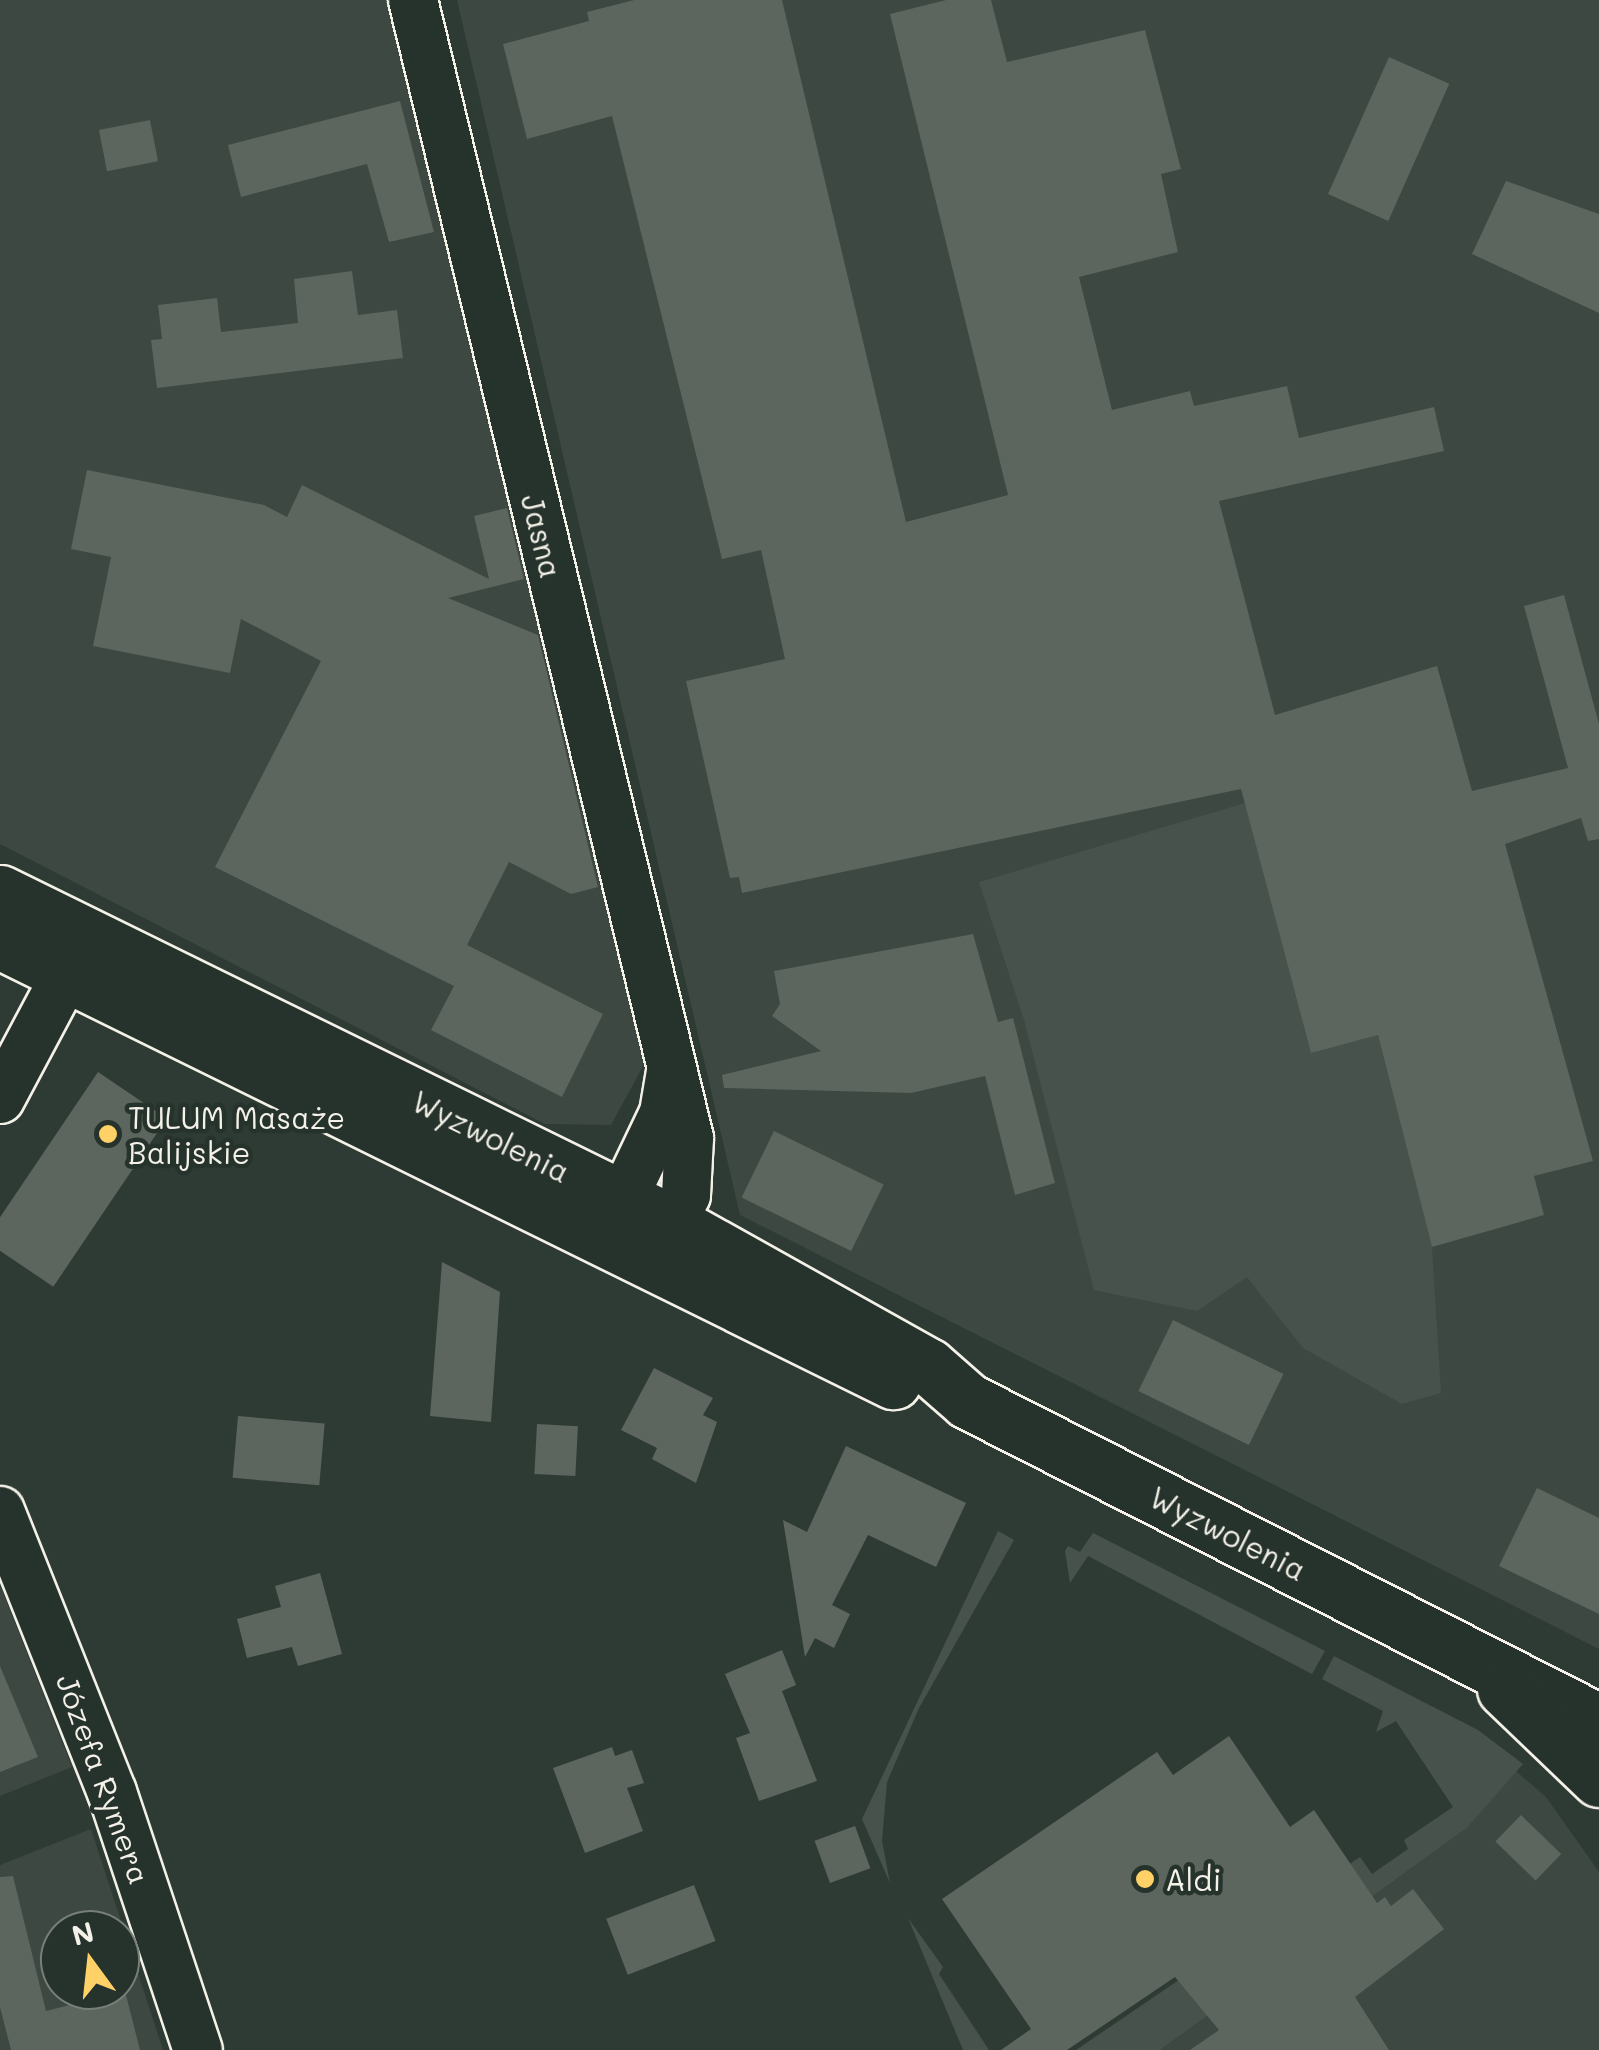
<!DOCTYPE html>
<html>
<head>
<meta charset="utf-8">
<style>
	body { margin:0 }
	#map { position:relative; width:1599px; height:2050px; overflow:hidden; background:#2e3b34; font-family:Mali,sans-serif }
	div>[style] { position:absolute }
	.built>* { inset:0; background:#3c4841 }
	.green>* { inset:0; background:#48524c }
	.building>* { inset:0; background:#5c655e; transform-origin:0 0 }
	.roads { filter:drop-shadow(2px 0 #f4f1e8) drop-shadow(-2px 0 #f4f1e8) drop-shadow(0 2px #f4f1e8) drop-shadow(0 -2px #f4f1e8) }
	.minor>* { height:48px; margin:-24px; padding:0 24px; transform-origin:24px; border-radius:24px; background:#26332d }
	.tertiary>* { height:55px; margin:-27.5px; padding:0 27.5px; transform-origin:27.5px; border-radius:27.5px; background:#26332d }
	.dots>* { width:28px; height:28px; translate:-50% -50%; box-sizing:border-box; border:5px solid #26332d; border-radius:50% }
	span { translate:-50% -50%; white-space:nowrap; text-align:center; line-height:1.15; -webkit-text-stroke:9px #26332d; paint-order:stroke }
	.street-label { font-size:30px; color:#f4f1e8 }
	.poi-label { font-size:30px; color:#f4f1e8 }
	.left { translate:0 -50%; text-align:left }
	.north { position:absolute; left:40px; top:1910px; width:100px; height:100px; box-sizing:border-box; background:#26332d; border:2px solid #787f78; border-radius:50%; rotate:345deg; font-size:28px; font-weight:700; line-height:40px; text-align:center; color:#f4f1e8 }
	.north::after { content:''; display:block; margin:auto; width:35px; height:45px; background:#ffd166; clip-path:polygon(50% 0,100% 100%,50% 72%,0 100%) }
</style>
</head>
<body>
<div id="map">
	<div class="built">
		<div style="clip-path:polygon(0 0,391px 0,653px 1048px,611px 1125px,545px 1124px,0 844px)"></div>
		<div style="clip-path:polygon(457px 0,1599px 0,1599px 1649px,740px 1215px)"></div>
		<div style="clip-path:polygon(0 1585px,72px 1767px,0 1796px)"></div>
		<div style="clip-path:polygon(1516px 1771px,1546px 1797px,1599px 1872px,1599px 2050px,1160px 2050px,1467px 1828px)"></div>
		<div style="clip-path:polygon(evenodd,91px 1829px,163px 2050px,0 2050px,0 1865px,91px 1829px,60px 1930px,120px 1930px,120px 1990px,60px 1990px,60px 1930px)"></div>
	</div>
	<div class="green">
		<div style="clip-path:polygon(1245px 803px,1311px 1052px,1378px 1035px,1432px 1247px,1441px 1393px,1402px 1404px,1303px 1348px,1247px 1277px,1197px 1311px,1094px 1290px,1024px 1020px,979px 882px)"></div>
		<div style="clip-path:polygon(998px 1531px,1014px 1540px,919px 1708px,887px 1782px,882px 1841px,890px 1883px,862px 1819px)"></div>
		<div style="clip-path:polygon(1093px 1533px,1325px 1651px,1312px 1674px,1088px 1556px,1070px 1583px,1065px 1551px,1068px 1546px,1080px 1552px)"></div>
		<div style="clip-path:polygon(1334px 1656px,1478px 1730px,1523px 1764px,1467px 1828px,1160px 2050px,1076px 2050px,1360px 1857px,1372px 1874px,1408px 1849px,1404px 1840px,1453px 1807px,1396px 1721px,1376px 1732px,1383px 1711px,1322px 1679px)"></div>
		<div style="clip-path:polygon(908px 1918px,943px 1967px,939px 1974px,989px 2050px,963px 2050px)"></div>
	</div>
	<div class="building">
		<div style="clip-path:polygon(634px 0,782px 0,906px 522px,1008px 495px,890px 14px,946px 0,991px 0,1007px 62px,1145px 30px,1181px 169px,1161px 174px,1178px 252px,1079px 277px,1112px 410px,1190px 391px,1194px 406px,1287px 386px,1299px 438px,1434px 407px,1444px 451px,1219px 501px,1275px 715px,1437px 666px,1472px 791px,1568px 768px,1524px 606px,1564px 595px,1599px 724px,1599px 839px,1588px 841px,1581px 818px,1505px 844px,1593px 1161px,1534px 1176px,1544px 1215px,1432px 1247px,1378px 1035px,1311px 1053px,1241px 789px,742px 893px,739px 877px,730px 878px,686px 681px,785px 659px,761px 550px,722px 559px,612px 116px,527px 139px,503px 44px,589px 21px,587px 12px)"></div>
		<div style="left:1389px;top:57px;width:66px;height:150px;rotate:24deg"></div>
		<div style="clip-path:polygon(400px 101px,434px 232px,389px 242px,367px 164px,241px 197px,228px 145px)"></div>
		<div style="left:150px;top:120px;width:42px;height:52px;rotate:79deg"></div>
		<div style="clip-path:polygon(1506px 181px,1599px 214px,1599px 313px,1472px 254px)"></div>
		<div style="clip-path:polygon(352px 271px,358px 315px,397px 310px,403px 358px,157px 388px,151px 340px,162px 339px,158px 305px,217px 298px,221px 332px,298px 323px,294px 279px)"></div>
		<div style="clip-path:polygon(87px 470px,264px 505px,287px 517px,302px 485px,489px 579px,474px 516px,507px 508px,524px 579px,448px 598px,538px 635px,598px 887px,571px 894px,509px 862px,467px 945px,603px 1014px,562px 1097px,431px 1030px,454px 986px,215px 867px,321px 661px,241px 619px,230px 673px,93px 646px,111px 557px,71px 549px)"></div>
		<div style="clip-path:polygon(973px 934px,998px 1022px,1013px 1018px,1055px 1183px,1015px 1195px,985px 1076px,911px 1093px,724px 1088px,722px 1075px,821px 1051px,772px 1016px,780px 1004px,774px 971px)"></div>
		<div style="left:98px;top:1072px;width:83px;height:203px;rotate:34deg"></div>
		<div style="left:774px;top:1131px;width:122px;height:74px;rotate:26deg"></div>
		<div style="clip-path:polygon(442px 1262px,500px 1292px,491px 1422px,430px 1416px)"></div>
		<div style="left:1173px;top:1320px;width:123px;height:79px;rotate:26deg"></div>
		<div style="clip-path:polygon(654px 1368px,713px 1398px,703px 1415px,717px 1422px,696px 1483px,652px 1459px,657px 1448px,621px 1430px)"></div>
		<div style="left:238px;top:1416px;width:87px;height:62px;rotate:5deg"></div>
		<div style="left:537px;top:1424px;width:41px;height:50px;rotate:3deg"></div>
		<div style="clip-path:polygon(846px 1446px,966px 1503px,936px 1567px,868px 1535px,832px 1605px,850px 1614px,834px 1648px,815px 1638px,805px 1657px,783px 1520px,807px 1532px)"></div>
		<div style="clip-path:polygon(1537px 1488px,1599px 1518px,1599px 1614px,1499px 1566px)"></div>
		<div style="clip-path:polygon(320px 1573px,342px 1654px,298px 1666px,292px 1647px,247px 1658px,237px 1619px,281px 1607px,275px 1586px)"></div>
		<div style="clip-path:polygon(782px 1650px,796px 1685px,782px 1691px,817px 1781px,759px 1801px,736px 1738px,750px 1733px,725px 1674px)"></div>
		<div style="clip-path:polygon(0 1666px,38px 1757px,0 1772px)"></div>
		<div style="clip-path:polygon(1229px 1736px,1290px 1827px,1314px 1810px,1377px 1903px,1385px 1897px,1391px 1906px,1413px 1889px,1444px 1929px,1355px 1997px,1389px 2050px,1190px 2050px,1219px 2030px,1175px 1977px,1067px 2050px,1001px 2050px,1031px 2029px,942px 1899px,1157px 1752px,1173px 1775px)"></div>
		<div style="clip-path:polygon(612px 1747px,615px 1756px,632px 1750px,644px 1783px,627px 1788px,643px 1831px,585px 1853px,553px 1768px)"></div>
		<div style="left:1521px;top:1815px;width:56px;height:37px;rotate:44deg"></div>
		<div style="left:855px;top:1826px;width:45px;height:43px;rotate:70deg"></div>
		<div style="clip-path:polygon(13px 1876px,46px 2011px,125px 1991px,140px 2050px,11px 2050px,0 2007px,0 1877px)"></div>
		<div style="left:694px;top:1885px;width:60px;height:94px;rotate:69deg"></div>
	</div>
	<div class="roads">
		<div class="minor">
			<div style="left:413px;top:0;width:1171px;rotate:76.37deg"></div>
			<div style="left:689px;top:1138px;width:57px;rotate:93deg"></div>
			<div style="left:686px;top:1195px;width:31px;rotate:117deg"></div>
			<div style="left:672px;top:1223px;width:51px;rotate:155.9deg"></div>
			<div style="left:625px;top:1244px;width:45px;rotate:-92.5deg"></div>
			<div style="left:623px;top:1199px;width:95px;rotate:-64.5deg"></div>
			<div style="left:664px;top:1113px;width:43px;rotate:-80.5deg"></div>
			<div style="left:0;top:1099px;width:177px;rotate:-62deg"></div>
			<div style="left:0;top:1511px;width:302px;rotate:68.3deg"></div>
			<div style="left:112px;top:1792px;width:272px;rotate:71.6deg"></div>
		</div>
		<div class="tertiary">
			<div style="left:0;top:893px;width:749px;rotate:26.15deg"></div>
			<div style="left:672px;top:1223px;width:293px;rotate:29.2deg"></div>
			<div style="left:928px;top:1366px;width:53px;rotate:41.2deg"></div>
			<div style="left:968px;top:1401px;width:708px;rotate:26.96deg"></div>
			<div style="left:0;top:941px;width:996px;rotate:26.23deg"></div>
			<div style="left:1505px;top:1689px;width:130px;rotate:43.8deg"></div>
		</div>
	</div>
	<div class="dots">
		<div style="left:108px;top:1134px;background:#ffd166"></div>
		<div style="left:1145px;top:1879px;background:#ffd166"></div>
	</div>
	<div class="street-label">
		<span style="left:542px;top:536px;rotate:76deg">Jasna</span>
		<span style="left:491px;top:1136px;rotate:26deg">Wyzwolenia</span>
		<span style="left:1228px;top:1533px;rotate:27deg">Wyzwolenia</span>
		<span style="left:104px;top:1779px;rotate:70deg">Józefa Rymera</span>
	</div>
	<div class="poi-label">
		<span class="left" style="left:128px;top:1134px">TULUM Masaże<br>Balijskie</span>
		<span class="left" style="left:1165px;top:1879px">Aldi</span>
	</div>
	<div class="north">N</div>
</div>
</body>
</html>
